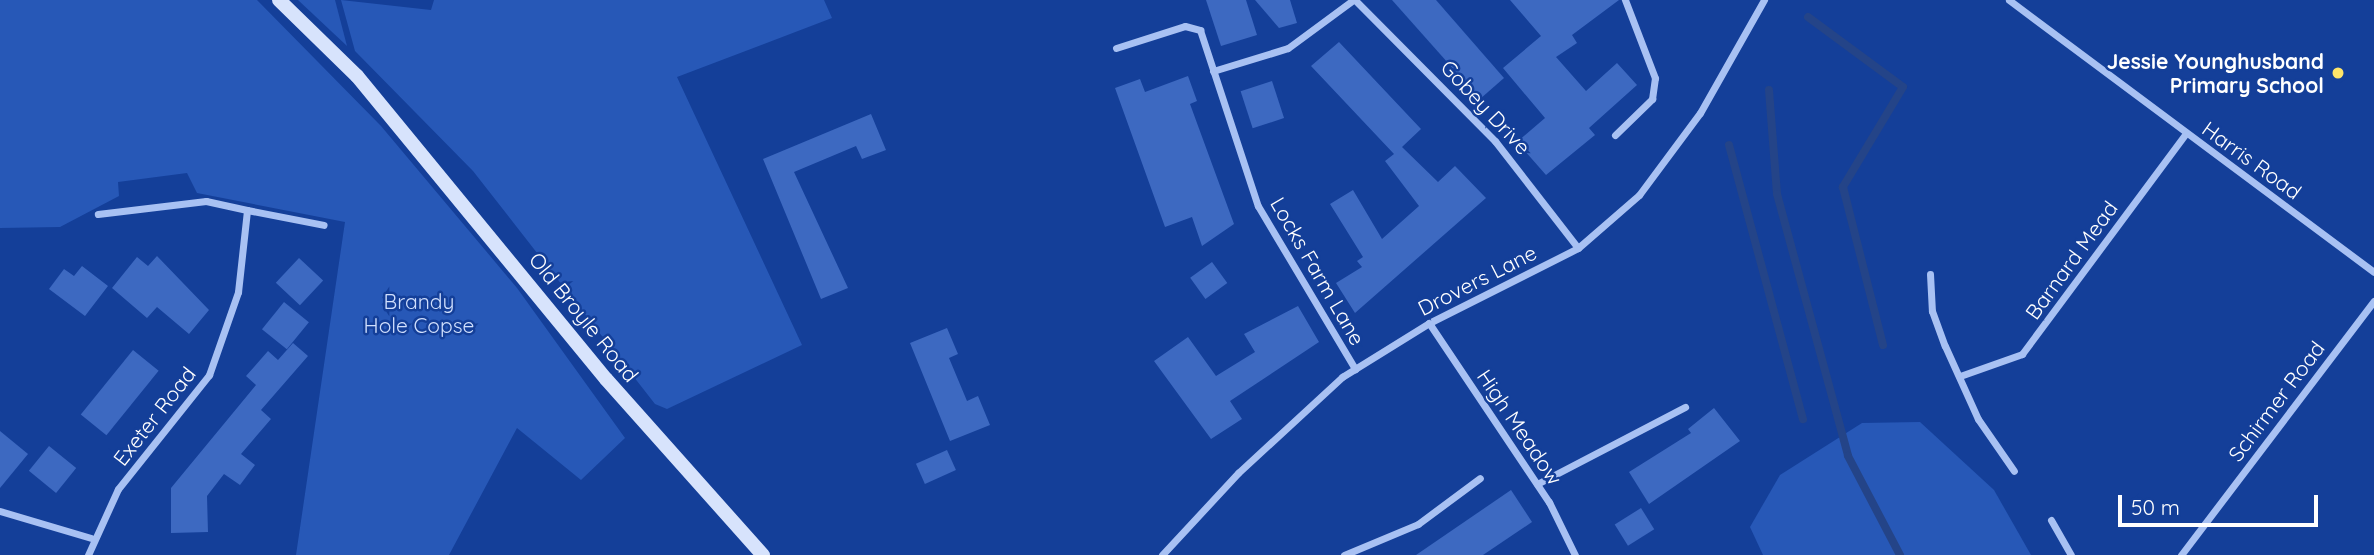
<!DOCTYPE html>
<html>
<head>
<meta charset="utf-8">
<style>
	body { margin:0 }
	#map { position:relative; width:2374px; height:555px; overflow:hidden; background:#143f99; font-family:Quicksand,sans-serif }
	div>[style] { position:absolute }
	.green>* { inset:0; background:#2758b7 }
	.stream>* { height:8px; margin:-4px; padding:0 4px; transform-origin:4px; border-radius:4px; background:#244488 }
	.building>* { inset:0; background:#3d69c1; transform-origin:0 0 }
	.street>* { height:7px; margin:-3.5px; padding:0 3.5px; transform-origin:3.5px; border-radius:3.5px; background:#a8c1f3 }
	.secondary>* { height:14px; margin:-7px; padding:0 7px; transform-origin:7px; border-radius:7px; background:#d7e3fc }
	.dots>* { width:19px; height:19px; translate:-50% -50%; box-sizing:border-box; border:4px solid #143f99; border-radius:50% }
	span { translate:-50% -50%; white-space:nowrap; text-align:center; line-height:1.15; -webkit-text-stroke:5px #143f99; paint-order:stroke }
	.poi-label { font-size:21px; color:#fff; font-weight:700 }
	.right { translate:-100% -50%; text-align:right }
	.street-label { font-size:21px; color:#fff }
	.park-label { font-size:21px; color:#d0dffd }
	.scale { position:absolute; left:2118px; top:495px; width:200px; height:32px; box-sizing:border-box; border:4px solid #fff; border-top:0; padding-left:9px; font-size:21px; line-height:24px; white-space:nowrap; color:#fff; -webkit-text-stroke:5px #143f99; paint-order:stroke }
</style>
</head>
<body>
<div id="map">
	<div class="green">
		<div style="clip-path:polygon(0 0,257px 0,381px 126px,517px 288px,625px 438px,581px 480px,517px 428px,449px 555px,296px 555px,345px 222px,197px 193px,187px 173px,118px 182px,119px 196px,60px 227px,0 228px)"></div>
		<div style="clip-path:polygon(298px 0,335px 0,347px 46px)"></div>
		<div style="clip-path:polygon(341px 0,431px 10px,434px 0,824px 0,832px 18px,677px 77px,802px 345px,667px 409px,655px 404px,473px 171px,355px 51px)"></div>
		<div style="clip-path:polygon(1920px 422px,1994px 490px,2031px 555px,1763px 555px,1750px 527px,1780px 475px,1862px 423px)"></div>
	</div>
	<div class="stream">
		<div style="left:1808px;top:17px;width:118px;rotate:36.4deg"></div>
		<div style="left:1903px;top:87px;width:117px;rotate:121deg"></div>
		<div style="left:1843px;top:187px;width:163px;rotate:75.8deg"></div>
		<div style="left:1769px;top:90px;width:104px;rotate:85.6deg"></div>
		<div style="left:1777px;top:194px;width:271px;rotate:74.8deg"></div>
		<div style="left:1848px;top:456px;width:112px;rotate:62.3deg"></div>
		<div style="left:1729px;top:145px;width:284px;rotate:74.9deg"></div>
	</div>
	<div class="building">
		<div style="clip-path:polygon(1206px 0,1246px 0,1257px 35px,1221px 46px)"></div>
		<div style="clip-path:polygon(1255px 0,1290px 0,1297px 23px,1279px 28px)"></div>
		<div style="clip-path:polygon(1392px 0,1436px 0,1504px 78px,1480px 99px)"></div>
		<div style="clip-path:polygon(1510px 0,1619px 0,1572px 35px,1577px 43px,1556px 57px,1586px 91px,1617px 63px,1637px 85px,1589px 128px,1595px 135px,1546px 175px,1517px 142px,1545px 118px,1503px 68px,1541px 36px)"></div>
		<div style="clip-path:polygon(1339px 42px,1421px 129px,1402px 147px,1438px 182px,1455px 166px,1486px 198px,1355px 313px,1336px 283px,1362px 267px,1357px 261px,1363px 257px,1330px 204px,1353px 190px,1382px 239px,1419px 206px,1385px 161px,1394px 154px,1311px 66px)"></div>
		<div style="clip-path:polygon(1188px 76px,1197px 101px,1190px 104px,1234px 224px,1202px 246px,1192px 217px,1165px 227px,1115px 88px,1140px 79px,1145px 92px)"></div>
		<div style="left:1272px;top:81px;width:39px;height:33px;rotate:72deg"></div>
		<div style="clip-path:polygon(871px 114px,886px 150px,862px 159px,856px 146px,794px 172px,848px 288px,821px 299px,763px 159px)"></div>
		<div style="clip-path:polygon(157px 256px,209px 310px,189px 334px,157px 307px,147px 318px,112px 288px,137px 257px,148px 266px)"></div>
		<div style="left:299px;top:258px;width:33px;height:34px;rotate:43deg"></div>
		<div style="left:1212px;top:262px;width:26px;height:27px;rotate:54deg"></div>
		<div style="clip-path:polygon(82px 266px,108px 286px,85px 316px,49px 289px,64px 269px,74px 276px)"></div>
		<div style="left:284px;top:302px;width:32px;height:35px;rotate:39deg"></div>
		<div style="clip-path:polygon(1298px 306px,1319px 342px,1230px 401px,1242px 419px,1211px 439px,1154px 361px,1188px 337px,1216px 376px,1255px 352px,1244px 334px)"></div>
		<div style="clip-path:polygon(947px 328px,958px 354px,949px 358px,967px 401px,978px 396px,990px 425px,950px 441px,910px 343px)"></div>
		<div style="clip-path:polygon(293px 343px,308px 356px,261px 410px,271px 419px,241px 454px,255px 465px,240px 485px,224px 474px,207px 496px,208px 532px,171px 533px,171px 488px,256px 385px,246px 376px,268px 351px,278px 360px)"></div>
		<div style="left:133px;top:350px;width:33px;height:83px;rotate:39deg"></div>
		<div style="clip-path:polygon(1714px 408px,1740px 441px,1649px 504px,1629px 472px,1691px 433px,1688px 429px)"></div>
		<div style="clip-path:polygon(0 431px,28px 454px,0 488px)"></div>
		<div style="left:49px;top:446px;width:35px;height:32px;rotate:39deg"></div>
		<div style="left:947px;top:450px;width:22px;height:34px;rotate:66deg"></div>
		<div style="clip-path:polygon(1511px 490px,1532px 522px,1483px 555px,1416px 555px)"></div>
		<div style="left:1641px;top:508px;width:25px;height:31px;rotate:58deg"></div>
	</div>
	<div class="street">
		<div style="left:1355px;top:0;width:199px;rotate:45.2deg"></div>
		<div style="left:1495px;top:141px;width:135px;rotate:52.2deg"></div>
		<div style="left:2009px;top:0;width:455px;rotate:36.7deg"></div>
		<div style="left:1116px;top:48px;width:72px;rotate:-17.7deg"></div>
		<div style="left:1185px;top:26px;width:16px;rotate:15deg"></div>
		<div style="left:1200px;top:30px;width:185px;rotate:71.8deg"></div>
		<div style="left:1258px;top:206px;width:190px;rotate:59.2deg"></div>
		<div style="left:1213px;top:71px;width:78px;rotate:-17deg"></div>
		<div style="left:1288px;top:48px;width:81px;rotate:-36.4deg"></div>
		<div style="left:1615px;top:135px;width:52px;rotate:-44.2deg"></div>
		<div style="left:1652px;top:99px;width:21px;rotate:-82deg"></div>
		<div style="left:1655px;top:78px;width:84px;rotate:-111deg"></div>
		<div style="left:247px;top:210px;width:78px;rotate:11deg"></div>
		<div style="left:1930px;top:274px;width:37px;rotate:87deg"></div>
		<div style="left:1932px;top:311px;width:37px;rotate:70deg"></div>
		<div style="left:1945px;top:346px;width:80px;rotate:65.7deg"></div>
		<div style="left:1978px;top:419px;width:63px;rotate:55.3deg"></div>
		<div style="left:1429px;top:323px;width:216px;rotate:56.2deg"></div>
		<div style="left:1549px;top:502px;width:59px;rotate:63.9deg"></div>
		<div style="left:1960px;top:376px;width:66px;rotate:-19.5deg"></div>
		<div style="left:2022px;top:354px;width:275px;rotate:-53.4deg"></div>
		<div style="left:1537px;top:484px;width:167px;rotate:-27.5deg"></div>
		<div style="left:0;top:511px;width:95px;rotate:16.5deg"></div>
		<div style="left:2051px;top:520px;width:40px;rotate:60.3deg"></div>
		<div style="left:88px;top:555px;width:72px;rotate:-65.6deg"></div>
		<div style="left:118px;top:489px;width:146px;rotate:-51.4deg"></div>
		<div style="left:209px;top:375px;width:88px;rotate:-70.7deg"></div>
		<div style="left:238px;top:292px;width:82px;rotate:-83.7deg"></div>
		<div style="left:247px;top:210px;width:42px;rotate:-167.6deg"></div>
		<div style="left:206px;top:201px;width:109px;rotate:173.1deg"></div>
		<div style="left:1162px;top:555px;width:112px;rotate:-47.2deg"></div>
		<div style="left:1238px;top:473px;width:142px;rotate:-42.7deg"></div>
		<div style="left:1342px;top:377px;width:102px;rotate:-31.8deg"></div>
		<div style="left:1429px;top:323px;width:167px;rotate:-26.7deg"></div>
		<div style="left:1578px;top:248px;width:81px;rotate:-41deg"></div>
		<div style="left:1639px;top:195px;width:102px;rotate:-53.4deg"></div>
		<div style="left:1700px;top:113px;width:130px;rotate:-60.5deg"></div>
		<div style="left:1344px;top:555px;width:80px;rotate:-22.7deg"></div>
		<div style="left:1418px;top:524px;width:77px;rotate:-36.6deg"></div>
		<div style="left:2181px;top:555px;width:319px;rotate:-52.8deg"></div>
	</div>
	<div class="secondary">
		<div style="left:279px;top:0;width:109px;rotate:44.3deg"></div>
		<div style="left:357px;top:76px;width:392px;rotate:50.6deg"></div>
		<div style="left:606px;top:379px;width:236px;rotate:48.3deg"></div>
	</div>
	<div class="dots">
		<div style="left:2338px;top:73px;background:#ffe569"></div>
	</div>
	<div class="poi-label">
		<span class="right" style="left:2324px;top:73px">Jessie Younghusband<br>Primary School</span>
	</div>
	<div class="street-label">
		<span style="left:1486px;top:107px;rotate:47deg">Gobey Drive</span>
		<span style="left:2252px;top:160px;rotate:36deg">Harris Road</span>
		<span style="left:2071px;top:260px;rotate:-54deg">Barnard Mead</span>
		<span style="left:1318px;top:271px;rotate:60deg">Locks Farm Lane</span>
		<span style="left:1477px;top:280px;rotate:-27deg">Drovers Lane</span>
		<span style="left:584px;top:317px;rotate:51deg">Old Broyle Road</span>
		<span style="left:2276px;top:401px;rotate:-53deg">Schirmer Road</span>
		<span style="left:154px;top:416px;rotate:-52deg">Exeter Road</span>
		<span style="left:1520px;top:427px;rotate:56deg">High Meadow</span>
	</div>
	<div class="park-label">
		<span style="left:419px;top:313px">Brandy<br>Hole Copse</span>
	</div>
	<div class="scale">50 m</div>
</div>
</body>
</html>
